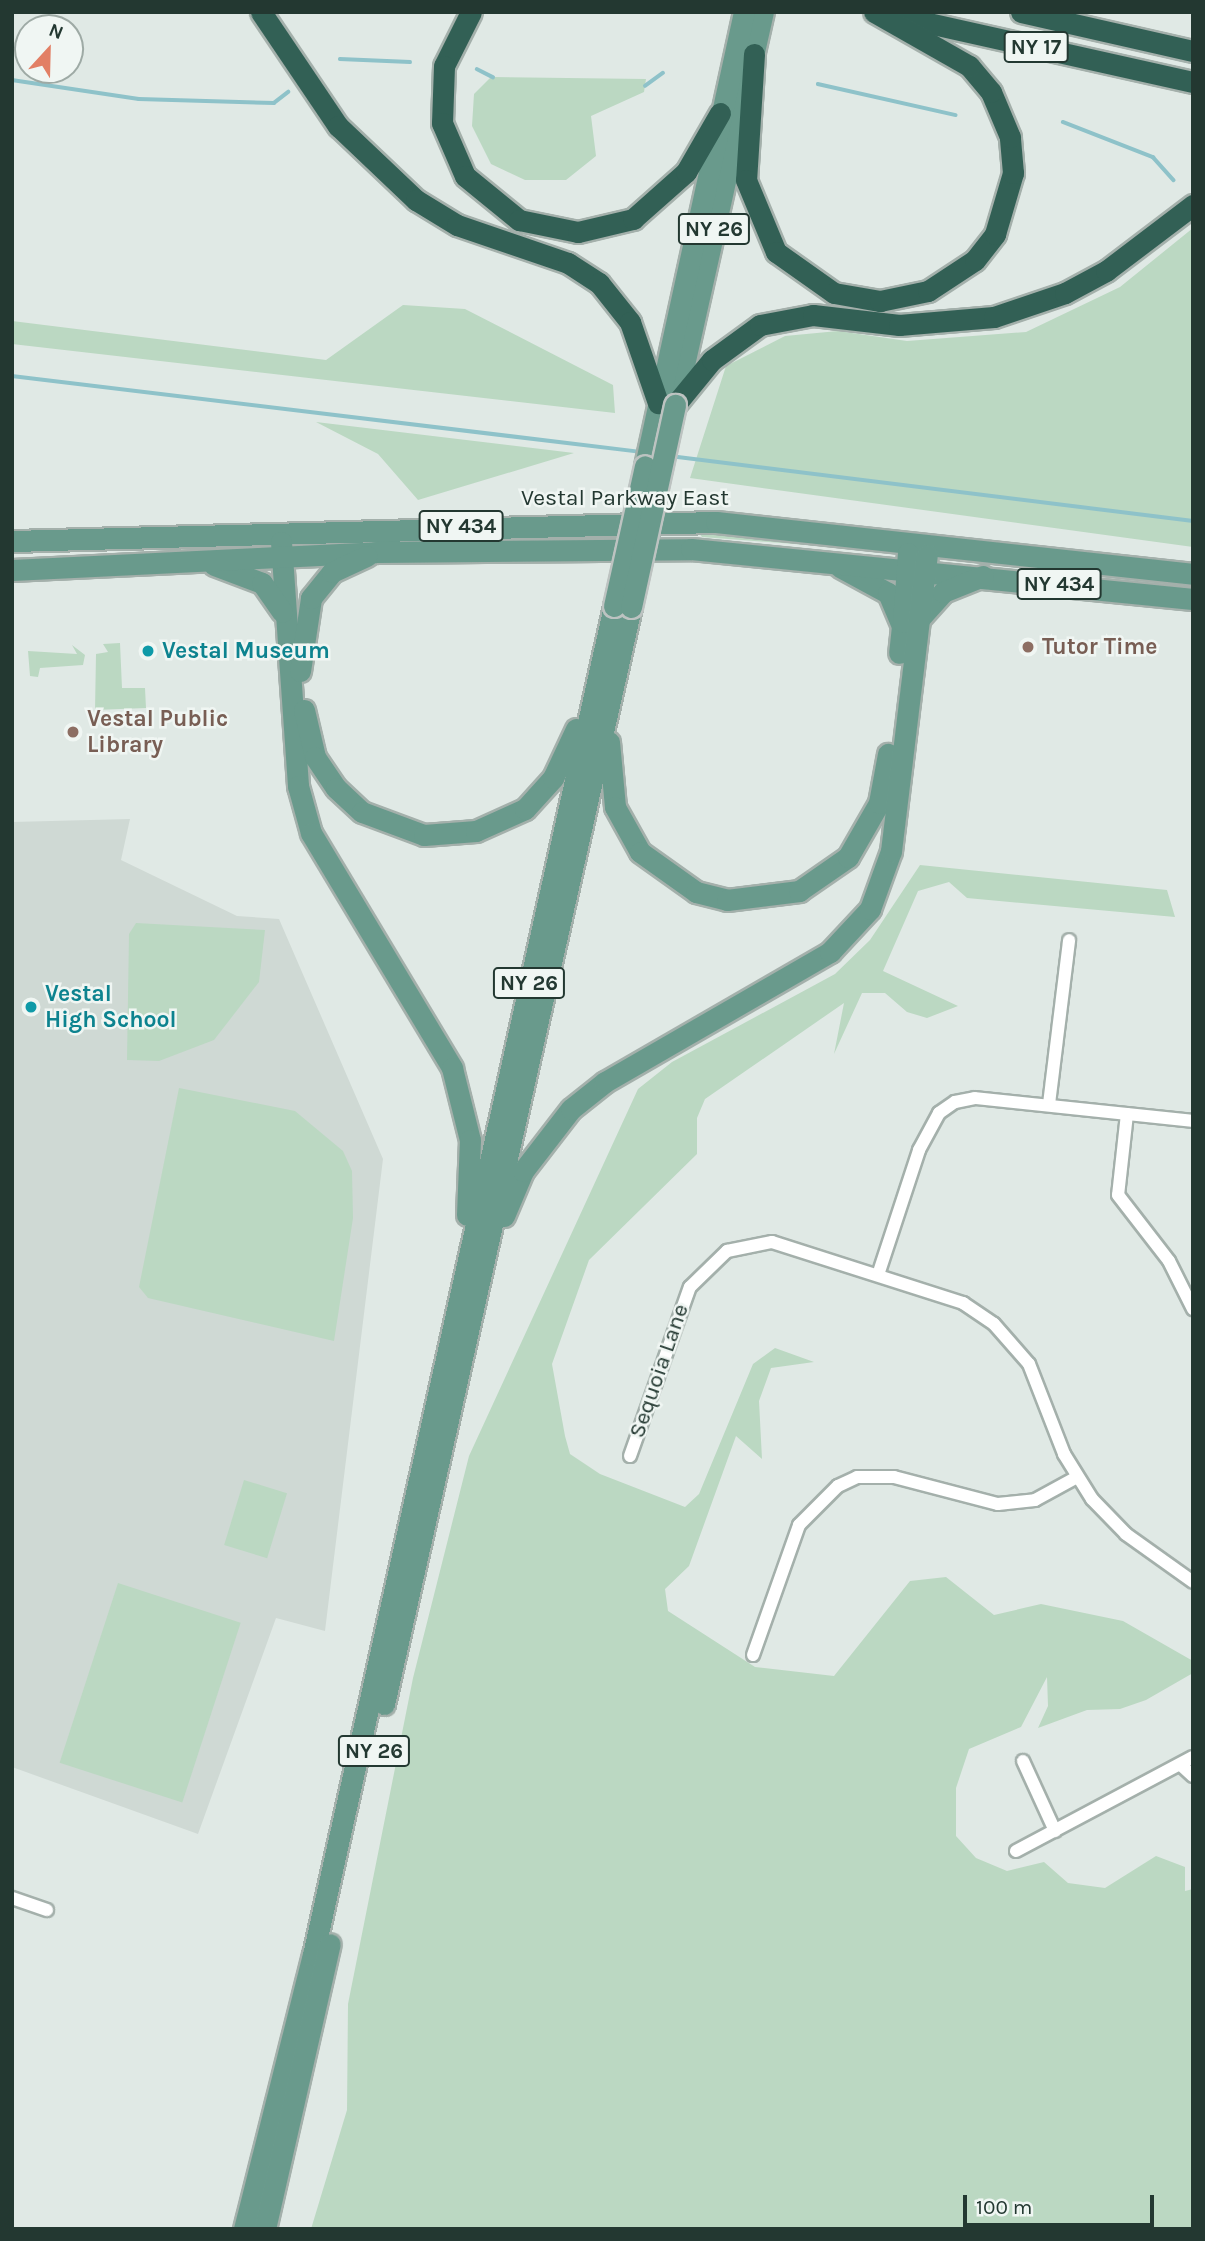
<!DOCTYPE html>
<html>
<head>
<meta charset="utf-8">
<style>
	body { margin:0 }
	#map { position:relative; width:1205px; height:2241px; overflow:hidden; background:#e0e9e5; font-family:Karla,sans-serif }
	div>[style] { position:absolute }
	.built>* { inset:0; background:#cfd9d4 }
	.green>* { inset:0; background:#bbd8c2; transform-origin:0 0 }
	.stream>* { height:3.5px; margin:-1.75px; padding:0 1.75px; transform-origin:1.75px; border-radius:1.75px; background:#8ec2c9 }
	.roads { filter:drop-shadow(2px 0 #a4b0ab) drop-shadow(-2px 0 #a4b0ab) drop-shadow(0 2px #a4b0ab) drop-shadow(0 -2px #a4b0ab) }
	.minor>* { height:12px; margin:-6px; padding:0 6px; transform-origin:6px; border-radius:6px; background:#fff }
	.primary>* { height:21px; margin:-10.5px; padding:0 10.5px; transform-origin:10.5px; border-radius:10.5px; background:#699a8c }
	.motorway>* { height:21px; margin:-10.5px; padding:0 10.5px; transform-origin:10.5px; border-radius:10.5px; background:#326055 }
	.bridges { filter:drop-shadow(2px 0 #bdc3c1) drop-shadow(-2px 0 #bdc3c1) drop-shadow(0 2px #bdc3c1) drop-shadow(0 -2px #bdc3c1) }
	.primary-bridge>* { height:21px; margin:-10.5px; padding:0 10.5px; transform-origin:10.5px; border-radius:10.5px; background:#699a8c }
	.dots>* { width:19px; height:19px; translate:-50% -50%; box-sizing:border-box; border:4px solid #f0f6f3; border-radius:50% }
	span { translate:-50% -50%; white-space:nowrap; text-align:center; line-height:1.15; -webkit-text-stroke:5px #f0f6f3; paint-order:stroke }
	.shield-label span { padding:2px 5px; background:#f0f6f3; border:2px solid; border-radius:5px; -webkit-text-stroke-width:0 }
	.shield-label { font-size:21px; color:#233831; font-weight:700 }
	.street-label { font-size:23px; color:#233831 }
	.education-label { font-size:23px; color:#785e54; font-weight:700 }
	.left { translate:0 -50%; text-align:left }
	.culture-label { font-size:23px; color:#0d838f; font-weight:700 }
	.frame { position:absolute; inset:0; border:14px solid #233831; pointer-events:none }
	.north { position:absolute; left:14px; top:14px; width:70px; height:70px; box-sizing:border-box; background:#f0f6f3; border:2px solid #9eaaa5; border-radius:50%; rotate:22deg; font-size:19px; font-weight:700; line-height:28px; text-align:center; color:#233831 }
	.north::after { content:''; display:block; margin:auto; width:24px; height:32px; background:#e27f65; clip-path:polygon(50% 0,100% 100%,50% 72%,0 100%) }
	.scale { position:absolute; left:963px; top:2195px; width:191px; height:32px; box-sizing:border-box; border:4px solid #233831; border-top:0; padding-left:9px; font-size:21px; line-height:24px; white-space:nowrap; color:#233831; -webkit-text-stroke:5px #f0f6f3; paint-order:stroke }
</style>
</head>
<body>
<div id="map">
	<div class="built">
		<div style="clip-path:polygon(130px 819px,121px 860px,237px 916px,279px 919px,383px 1159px,325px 1631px,276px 1618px,198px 1834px,12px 1767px,12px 822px)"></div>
	</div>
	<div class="green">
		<div style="clip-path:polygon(491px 77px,493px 77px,646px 79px,644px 92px,591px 116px,596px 156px,566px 180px,525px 180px,491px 164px,472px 126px,474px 94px)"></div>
		<div style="clip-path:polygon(1193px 228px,1193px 547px,690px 478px,726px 366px,785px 336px,838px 331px,907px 341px,1026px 332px,1120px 287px)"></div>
		<div style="clip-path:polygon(403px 305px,465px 309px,613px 385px,615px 413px,12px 344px,12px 321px,326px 360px)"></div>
		<div style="clip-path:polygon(316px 422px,574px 453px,418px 500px,378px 454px)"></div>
		<div style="clip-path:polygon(696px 529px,898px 552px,702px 537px)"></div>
		<div style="clip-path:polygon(120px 643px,122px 688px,145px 688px,146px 708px,95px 710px,96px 654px,108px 652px,103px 644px)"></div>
		<div style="clip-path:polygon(72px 645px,85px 655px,83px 665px,40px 668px,38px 677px,30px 676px,28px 651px,77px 654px)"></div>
		<div style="clip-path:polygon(920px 865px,1167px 890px,1175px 917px,967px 898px,949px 882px,918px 891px,883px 971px,958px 1006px,927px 1018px,907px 1012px,885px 993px,862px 993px,834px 1054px,844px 1003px,705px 1099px,697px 1118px,697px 1154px,589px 1260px,552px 1364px,565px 1436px,570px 1454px,600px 1474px,685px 1507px,699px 1494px,753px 1364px,775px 1348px,814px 1362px,771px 1368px,759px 1401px,762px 1459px,736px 1436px,689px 1566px,665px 1589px,668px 1611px,755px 1667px,834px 1676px,910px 1581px,946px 1577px,994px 1615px,1041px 1604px,1123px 1621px,1193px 1661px,1193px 1673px,1146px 1700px,1120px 1709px,1087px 1710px,1038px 1728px,1048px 1706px,1047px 1677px,1021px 1727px,969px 1749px,956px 1788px,956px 1836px,976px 1858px,1007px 1871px,1044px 1862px,1068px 1883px,1105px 1888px,1156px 1856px,1185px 1867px,1185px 1891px,1193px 1889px,1193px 2229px,311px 2229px,347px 2110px,348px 2004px,413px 1678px,469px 1456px,638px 1089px,672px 1062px,835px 974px,870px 940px)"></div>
		<div style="clip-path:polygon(136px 923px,265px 930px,259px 982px,214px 1040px,159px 1061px,127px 1060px,129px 934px)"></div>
		<div style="clip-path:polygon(179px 1088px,295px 1111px,343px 1151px,352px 1171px,353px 1218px,334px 1341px,148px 1298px,139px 1287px)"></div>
		<div style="left:244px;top:1480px;width:45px;height:68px;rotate:17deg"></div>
		<div style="left:118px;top:1583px;width:129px;height:189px;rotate:18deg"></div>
	</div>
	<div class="stream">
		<div style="left:340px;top:59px;width:70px;rotate:2.5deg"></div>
		<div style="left:477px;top:69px;width:18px;rotate:27deg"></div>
		<div style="left:12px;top:80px;width:128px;rotate:8.5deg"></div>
		<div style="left:139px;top:99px;width:135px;rotate:1.7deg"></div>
		<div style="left:274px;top:103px;width:18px;rotate:-38deg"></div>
		<div style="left:818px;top:84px;width:141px;rotate:12.7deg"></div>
		<div style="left:645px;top:86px;width:22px;rotate:-36deg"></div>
		<div style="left:1063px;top:122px;width:97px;rotate:21.3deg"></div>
		<div style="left:1153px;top:157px;width:31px;rotate:48deg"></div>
		<div style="left:12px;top:376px;width:635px;rotate:6.88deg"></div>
		<div style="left:670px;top:456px;width:527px;rotate:7.08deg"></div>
	</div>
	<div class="roads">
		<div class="minor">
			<div style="left:1049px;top:1104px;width:165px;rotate:-83deg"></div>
			<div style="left:1127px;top:1114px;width:81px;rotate:96.3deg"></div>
			<div style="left:1118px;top:1195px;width:83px;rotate:52.3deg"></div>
			<div style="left:1169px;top:1261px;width:54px;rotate:63.4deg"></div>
			<div style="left:878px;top:1275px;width:132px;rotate:-71.8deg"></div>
			<div style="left:919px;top:1150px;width:42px;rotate:-61.6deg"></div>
			<div style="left:939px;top:1113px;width:19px;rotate:-35deg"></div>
			<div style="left:955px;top:1102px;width:20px;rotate:-11deg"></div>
			<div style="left:975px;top:1098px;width:219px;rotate:6deg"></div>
			<div style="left:630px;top:1456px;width:179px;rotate:-70.5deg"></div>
			<div style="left:690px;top:1287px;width:52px;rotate:-44.2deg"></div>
			<div style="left:727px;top:1251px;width:46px;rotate:-11.3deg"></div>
			<div style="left:772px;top:1242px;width:201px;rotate:17.7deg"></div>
			<div style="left:963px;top:1303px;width:37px;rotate:34deg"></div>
			<div style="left:994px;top:1324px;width:53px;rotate:48.8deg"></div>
			<div style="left:1029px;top:1364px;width:97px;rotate:68.7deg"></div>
			<div style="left:1064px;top:1454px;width:53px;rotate:58.1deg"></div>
			<div style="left:1092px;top:1499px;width:49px;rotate:45.8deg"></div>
			<div style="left:1126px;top:1534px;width:82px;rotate:35.6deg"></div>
			<div style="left:753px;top:1655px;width:138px;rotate:-70.5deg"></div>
			<div style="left:799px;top:1525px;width:55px;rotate:-45deg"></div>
			<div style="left:838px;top:1486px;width:21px;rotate:-25deg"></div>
			<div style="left:857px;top:1477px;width:37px"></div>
			<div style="left:894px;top:1477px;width:107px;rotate:14.6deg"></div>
			<div style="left:998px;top:1504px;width:37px;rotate:-6deg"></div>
			<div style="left:1035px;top:1500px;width:48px;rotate:-28.7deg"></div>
			<div style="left:1023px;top:1761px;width:77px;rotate:65.4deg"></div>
			<div style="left:1181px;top:1765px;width:16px;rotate:43deg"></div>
			<div style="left:1016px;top:1851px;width:200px;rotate:-28deg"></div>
			<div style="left:12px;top:1898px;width:37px;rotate:19deg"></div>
		</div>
		<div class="primary">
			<div style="left:675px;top:405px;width:403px;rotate:-77.4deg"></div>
			<div style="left:645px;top:466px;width:465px;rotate:-77.7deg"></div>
			<div style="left:12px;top:541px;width:704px;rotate:-1.55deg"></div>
			<div style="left:716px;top:522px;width:480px;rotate:6.2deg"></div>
			<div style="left:281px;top:542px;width:245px;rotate:86deg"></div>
			<div style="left:298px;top:786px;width:49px;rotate:74.5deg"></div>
			<div style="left:311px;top:833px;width:274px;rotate:59deg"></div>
			<div style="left:452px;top:1068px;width:74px;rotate:76deg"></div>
			<div style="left:470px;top:1140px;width:75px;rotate:92.3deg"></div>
			<div style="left:214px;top:565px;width:51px;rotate:20.6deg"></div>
			<div style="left:262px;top:583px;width:35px;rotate:55deg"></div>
			<div style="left:840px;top:567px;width:55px;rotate:28.4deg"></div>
			<div style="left:888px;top:593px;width:36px;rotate:67deg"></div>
			<div style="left:902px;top:626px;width:27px;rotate:96deg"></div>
			<div style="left:12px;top:570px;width:364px;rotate:-2.8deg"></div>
			<div style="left:376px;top:552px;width:315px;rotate:-0.5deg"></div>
			<div style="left:691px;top:549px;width:504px;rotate:5.69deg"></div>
			<div style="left:919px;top:619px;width:36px;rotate:-48deg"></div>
			<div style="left:943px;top:592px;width:43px;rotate:-21.8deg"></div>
			<div style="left:903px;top:622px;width:69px;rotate:-85.9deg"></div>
			<div style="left:300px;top:671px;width:74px;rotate:-81.4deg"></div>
			<div style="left:311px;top:598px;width:33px;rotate:-51deg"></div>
			<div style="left:332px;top:572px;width:38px;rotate:-25deg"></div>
			<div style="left:304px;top:710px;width:48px;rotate:76.8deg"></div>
			<div style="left:315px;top:757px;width:37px;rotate:56deg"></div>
			<div style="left:336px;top:788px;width:35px;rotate:43deg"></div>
			<div style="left:362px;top:812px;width:66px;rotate:20.4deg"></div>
			<div style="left:424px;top:835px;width:52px;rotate:-4.4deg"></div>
			<div style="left:476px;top:831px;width:54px;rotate:-24.2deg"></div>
			<div style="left:525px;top:809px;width:42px;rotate:-47.9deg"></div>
			<div style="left:553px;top:778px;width:54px;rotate:-64.9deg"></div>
			<div style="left:609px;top:742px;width:65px;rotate:84.7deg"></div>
			<div style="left:615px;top:807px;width:51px;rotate:60.9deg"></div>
			<div style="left:640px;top:852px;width:69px;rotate:35.5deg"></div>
			<div style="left:696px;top:892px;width:32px;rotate:14deg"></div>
			<div style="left:727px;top:900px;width:73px;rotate:-7.1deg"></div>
			<div style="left:799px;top:891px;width:60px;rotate:-34.8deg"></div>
			<div style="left:848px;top:857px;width:62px;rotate:-60.1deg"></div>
			<div style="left:879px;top:803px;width:50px;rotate:-79.6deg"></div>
			<div style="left:504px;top:1216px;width:49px;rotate:-67.1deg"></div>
			<div style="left:523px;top:1171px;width:78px;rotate:-52.3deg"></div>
			<div style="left:571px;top:1109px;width:43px;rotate:-38.5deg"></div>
			<div style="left:605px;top:1082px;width:260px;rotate:-30deg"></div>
			<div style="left:830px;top:952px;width:59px;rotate:-47.1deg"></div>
			<div style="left:870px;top:909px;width:62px;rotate:-70.1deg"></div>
			<div style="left:891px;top:851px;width:298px;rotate:-83.1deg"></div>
			<div style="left:384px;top:1704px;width:1124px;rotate:-77.31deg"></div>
			<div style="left:244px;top:2229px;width:283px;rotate:-75.9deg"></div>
			<div style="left:313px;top:1955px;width:1382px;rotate:-77.42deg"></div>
			<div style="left:265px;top:2229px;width:292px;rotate:-77.2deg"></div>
		</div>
		<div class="motorway">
			<div style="left:261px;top:12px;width:138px;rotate:56deg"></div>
			<div style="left:338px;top:126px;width:108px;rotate:43.5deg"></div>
			<div style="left:416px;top:200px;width:48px;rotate:31.4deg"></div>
			<div style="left:457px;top:225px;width:117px;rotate:18.9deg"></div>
			<div style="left:568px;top:263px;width:37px;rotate:33deg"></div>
			<div style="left:599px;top:283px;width:50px;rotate:51.5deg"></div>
			<div style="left:630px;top:322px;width:86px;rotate:70.9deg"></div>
			<div style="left:471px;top:12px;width:60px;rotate:116.6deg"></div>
			<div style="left:444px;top:66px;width:57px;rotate:92deg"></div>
			<div style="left:442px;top:123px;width:58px;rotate:66.5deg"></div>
			<div style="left:465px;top:176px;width:70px;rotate:39.2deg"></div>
			<div style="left:519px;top:220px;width:60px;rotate:11.5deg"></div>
			<div style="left:578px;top:232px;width:57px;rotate:-13.3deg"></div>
			<div style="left:633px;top:219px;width:71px;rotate:-41.6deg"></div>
			<div style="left:686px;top:172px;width:68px;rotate:-60deg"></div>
			<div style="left:1021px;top:12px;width:176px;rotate:12.8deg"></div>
			<div style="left:897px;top:16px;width:303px;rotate:12.6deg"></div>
			<div style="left:754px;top:54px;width:126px;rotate:93.6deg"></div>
			<div style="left:746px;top:180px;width:78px;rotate:67.4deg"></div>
			<div style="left:776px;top:252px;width:71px;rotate:35.3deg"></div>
			<div style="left:834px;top:293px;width:47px;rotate:9.9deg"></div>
			<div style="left:880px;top:301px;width:49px;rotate:-11.8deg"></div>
			<div style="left:928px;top:291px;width:56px;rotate:-33.4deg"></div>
			<div style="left:975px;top:260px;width:33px;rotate:-52deg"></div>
			<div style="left:995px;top:234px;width:64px;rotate:-73.6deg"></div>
			<div style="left:1013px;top:173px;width:36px;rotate:-95deg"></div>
			<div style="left:1010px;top:137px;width:49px;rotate:-112.9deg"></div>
			<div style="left:991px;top:92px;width:34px;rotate:-130deg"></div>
			<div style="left:969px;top:66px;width:109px;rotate:-150.4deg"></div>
			<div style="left:675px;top:405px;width:58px;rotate:-50.6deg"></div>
			<div style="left:712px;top:360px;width:59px;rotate:-36.1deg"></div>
			<div style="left:760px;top:325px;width:54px;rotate:-10.7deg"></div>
			<div style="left:813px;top:315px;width:87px;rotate:6.6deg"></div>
			<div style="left:899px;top:325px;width:95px;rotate:-4.8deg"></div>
			<div style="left:994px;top:317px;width:75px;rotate:-18.7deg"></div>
			<div style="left:1065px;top:293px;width:47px;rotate:-28.2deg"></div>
			<div style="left:1106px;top:271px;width:109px;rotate:-37.2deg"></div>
		</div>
	</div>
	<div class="bridges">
		<div class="primary-bridge">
			<div style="left:614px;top:606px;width:143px;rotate:-77.5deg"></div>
			<div style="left:631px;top:607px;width:207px;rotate:-77.7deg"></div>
		</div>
	</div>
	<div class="dots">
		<div style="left:1028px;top:647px;background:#8d6e63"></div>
		<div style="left:148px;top:651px;background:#0f9aa8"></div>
		<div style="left:73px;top:732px;background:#8d6e63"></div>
		<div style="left:31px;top:1007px;background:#0f9aa8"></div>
	</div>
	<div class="shield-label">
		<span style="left:1036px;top:47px">NY 17</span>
		<span style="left:714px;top:229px">NY 26</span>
		<span style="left:461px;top:526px">NY 434</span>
		<span style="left:1059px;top:584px">NY 434</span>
		<span style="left:529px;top:983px">NY 26</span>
		<span style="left:374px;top:1751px">NY 26</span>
	</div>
	<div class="street-label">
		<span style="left:625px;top:498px">Vestal Parkway East</span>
		<span style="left:659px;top:1371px;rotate:-71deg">Sequoia Lane</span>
	</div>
	<div class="education-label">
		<span class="left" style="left:1042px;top:647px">Tutor Time</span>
		<span class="left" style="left:87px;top:732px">Vestal Public<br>Library</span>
	</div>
	<div class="culture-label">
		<span class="left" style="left:162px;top:651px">Vestal Museum</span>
		<span class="left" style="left:45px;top:1007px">Vestal<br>High School</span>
	</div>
	<div class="frame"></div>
	<div class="north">N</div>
	<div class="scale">100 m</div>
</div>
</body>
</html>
